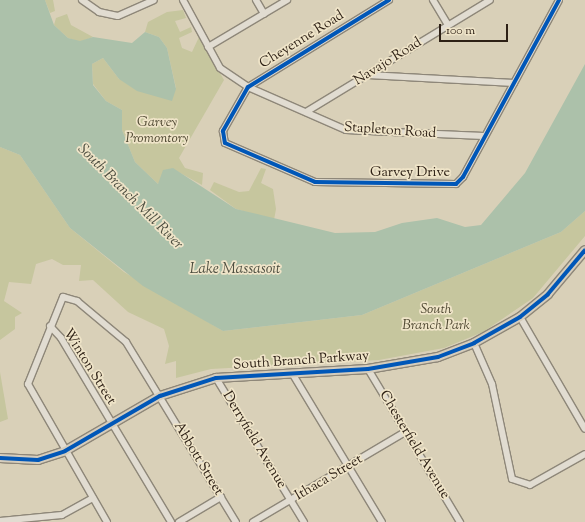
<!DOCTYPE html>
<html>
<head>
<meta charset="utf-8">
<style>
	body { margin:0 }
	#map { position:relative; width:585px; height:522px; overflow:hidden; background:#d9d0b8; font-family:"Sorts Mill Goudy",serif }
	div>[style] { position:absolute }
	.green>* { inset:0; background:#c6c69e }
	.water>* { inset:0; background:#acc1aa }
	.roads { filter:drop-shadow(1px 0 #8e8779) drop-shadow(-1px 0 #8e8779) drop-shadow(0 1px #8e8779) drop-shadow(0 -1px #8e8779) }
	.minor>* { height:6px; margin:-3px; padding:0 3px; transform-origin:3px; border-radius:3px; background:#e1dcd1 }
	.major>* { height:8px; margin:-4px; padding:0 4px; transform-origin:4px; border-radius:4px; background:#d6cdbc }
	.cycleway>* { height:4px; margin:-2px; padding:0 2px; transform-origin:2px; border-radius:2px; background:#0057b8 }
	span { translate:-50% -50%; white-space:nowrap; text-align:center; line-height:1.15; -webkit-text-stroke:3.5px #efe4c8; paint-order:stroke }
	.street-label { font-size:14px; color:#2d2015 }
	.park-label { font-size:14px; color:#4f4832; font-style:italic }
	.water-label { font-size:15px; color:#4d4e40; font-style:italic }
	.scale { position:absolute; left:439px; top:24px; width:69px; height:18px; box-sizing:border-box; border:2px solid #2d2015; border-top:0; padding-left:5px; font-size:12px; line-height:14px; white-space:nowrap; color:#2d2015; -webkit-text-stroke:3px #efe4c8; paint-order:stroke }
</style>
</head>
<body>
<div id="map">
	<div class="green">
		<div style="clip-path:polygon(45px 0,53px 0,55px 11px,50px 13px)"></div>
		<div style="clip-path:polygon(183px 10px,186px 18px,175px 21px,180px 32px,191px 27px,192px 32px,179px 38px,182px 48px,192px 52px,199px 37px,224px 80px,179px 158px,185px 168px,203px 173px,202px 185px,173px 169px,158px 184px,135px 162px,122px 130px,122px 110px,106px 101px,93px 84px,92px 64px,103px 58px,119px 79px,176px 88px,167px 48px,159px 37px,145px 32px,148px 22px,167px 12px)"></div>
		<div style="clip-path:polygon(67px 14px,71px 25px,93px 37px,80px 42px,68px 38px,54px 25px,56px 18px)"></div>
		<div style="clip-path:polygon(0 147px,20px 155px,70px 228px,124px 272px,223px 331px,362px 315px,561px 232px,585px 211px,585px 236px,533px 298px,483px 332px,444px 348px,379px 360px,211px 369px,176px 378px,176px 361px,165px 364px,169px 346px,164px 329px,128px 312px,93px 280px,79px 281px,81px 265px,63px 265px,52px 259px,36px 264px,31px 284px,9px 282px,4px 301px,22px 313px,15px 317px,15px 329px,0 340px)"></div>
		<div style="clip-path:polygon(261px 168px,266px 169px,261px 183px,273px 189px,276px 209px,274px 220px,236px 209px,210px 190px,214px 182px,239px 192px,249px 191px)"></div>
		<div style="clip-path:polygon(0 372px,8px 419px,0 422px)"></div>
	</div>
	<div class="water">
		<div style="clip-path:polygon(0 0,45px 0,54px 25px,68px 38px,80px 41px,93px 37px,132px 43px,145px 32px,159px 37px,167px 48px,176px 89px,172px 101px,137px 91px,119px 79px,103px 58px,92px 64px,93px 85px,106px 101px,122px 110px,122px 130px,135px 162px,158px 184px,163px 170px,173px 168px,236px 209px,335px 233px,375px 232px,402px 223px,437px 218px,465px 227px,481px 225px,525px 173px,585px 64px,585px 211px,561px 232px,362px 315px,223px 331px,143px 286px,70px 228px,20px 155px,0 147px)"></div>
	</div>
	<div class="roads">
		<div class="minor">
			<div style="left:82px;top:0;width:21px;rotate:35deg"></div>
			<div style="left:99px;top:12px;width:19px;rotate:12deg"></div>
			<div style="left:118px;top:16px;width:39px;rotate:-24deg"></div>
			<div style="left:183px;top:0;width:77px;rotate:61.4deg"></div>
			<div style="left:220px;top:68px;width:34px;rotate:34deg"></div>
			<div style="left:248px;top:87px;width:107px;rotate:23.7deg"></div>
			<div style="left:346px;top:130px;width:138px;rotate:2.5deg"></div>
			<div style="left:256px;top:0;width:16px;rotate:60deg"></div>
			<div style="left:389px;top:0;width:166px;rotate:148.3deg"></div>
			<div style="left:248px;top:87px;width:51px;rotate:119.6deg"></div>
			<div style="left:223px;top:131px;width:12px;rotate:81deg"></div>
			<div style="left:225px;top:143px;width:98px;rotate:23.4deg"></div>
			<div style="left:315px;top:182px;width:141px;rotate:0.8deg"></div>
			<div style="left:456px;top:184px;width:10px;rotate:-45deg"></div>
			<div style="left:463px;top:177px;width:201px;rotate:-61.5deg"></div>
			<div style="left:433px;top:0;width:29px;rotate:59deg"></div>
			<div style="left:208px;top:47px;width:92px;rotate:-30.7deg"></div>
			<div style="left:368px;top:75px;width:146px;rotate:3.1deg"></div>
			<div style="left:306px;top:112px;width:215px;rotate:-31.3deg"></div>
			<div style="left:520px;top:317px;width:129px;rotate:59.9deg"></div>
			<div style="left:50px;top:326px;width:16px;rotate:47deg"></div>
			<div style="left:61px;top:338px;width:214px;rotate:59.1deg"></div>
			<div style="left:474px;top:343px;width:45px;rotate:66.3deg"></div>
			<div style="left:492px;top:384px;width:97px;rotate:78.1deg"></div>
			<div style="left:512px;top:479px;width:19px;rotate:18deg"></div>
			<div style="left:530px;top:485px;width:63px;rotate:-29.4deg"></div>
			<div style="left:368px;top:369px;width:179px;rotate:59deg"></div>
			<div style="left:292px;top:373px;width:174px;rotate:58.9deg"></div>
			<div style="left:216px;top:378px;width:169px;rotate:58.6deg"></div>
			<div style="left:0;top:521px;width:62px;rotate:-5.5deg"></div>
			<div style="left:62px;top:515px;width:35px;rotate:-29deg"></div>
			<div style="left:107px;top:522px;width:159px;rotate:-119.8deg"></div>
			<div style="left:28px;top:384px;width:94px;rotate:-68.1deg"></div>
			<div style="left:63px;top:297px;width:15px;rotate:16deg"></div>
			<div style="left:77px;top:301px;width:64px;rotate:39.9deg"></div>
			<div style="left:126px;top:342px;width:211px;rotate:58.6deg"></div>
			<div style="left:179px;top:522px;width:49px;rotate:-30.8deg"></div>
			<div style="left:253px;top:522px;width:177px;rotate:-30.6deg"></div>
		</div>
		<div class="major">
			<div style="left:0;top:458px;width:38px;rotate:3deg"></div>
			<div style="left:38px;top:460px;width:28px;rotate:-18deg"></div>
			<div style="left:65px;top:451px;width:110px;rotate:-30.1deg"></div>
			<div style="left:160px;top:396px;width:59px;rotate:-17.8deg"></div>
			<div style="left:216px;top:378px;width:152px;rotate:-3.4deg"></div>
			<div style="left:368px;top:369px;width:71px;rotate:-9.7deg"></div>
			<div style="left:438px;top:357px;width:39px;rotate:-21deg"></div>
			<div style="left:474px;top:343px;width:53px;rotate:-29.5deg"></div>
			<div style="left:520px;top:317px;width:36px;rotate:-39deg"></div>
			<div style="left:548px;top:294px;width:57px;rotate:-49.9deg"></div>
		</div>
	</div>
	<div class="cycleway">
		<div style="left:389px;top:0;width:166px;rotate:148.3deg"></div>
		<div style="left:248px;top:87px;width:51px;rotate:119.6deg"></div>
		<div style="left:223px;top:131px;width:12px;rotate:81deg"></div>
		<div style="left:225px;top:143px;width:98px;rotate:23.4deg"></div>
		<div style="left:315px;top:182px;width:141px;rotate:0.8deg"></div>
		<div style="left:456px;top:184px;width:10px;rotate:-45deg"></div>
		<div style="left:463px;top:177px;width:201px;rotate:-61.5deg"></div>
		<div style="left:0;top:458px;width:38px;rotate:3deg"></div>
		<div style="left:38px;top:460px;width:28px;rotate:-18deg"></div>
		<div style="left:65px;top:451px;width:110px;rotate:-30.1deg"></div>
		<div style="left:160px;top:396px;width:59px;rotate:-17.8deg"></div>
		<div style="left:216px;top:378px;width:152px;rotate:-3.4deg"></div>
		<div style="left:368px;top:369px;width:71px;rotate:-9.7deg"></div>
		<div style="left:438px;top:357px;width:39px;rotate:-21deg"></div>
		<div style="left:474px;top:343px;width:53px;rotate:-29.5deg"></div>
		<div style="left:520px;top:317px;width:36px;rotate:-39deg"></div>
		<div style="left:548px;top:294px;width:57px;rotate:-49.9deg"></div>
	</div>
	<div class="street-label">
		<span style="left:302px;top:40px;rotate:-32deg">Cheyenne Road</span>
		<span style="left:388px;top:62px;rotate:-32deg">Navajo Road</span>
		<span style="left:390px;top:131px;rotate:4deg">Stapleton Road</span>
		<span style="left:410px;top:173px">Garvey Drive</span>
		<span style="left:301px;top:361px;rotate:-4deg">South Branch Parkway</span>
		<span style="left:89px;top:367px;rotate:58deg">Winton Street</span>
		<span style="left:254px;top:440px;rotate:59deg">Derryfield Avenue</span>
		<span style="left:414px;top:445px;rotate:59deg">Chesterfield Avenue</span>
		<span style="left:198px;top:459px;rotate:59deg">Abbott Street</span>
		<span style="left:329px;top:478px;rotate:-31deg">Ithaca Street</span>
	</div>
	<div class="park-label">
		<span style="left:157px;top:131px">Garvey<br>Promontory</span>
		<span style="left:436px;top:318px">South<br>Branch Park</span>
	</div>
	<div class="water-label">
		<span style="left:130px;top:197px;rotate:45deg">South Branch Mill River</span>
		<span style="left:235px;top:270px">Lake Massasoit</span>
	</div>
	<div class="scale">100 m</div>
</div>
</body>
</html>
